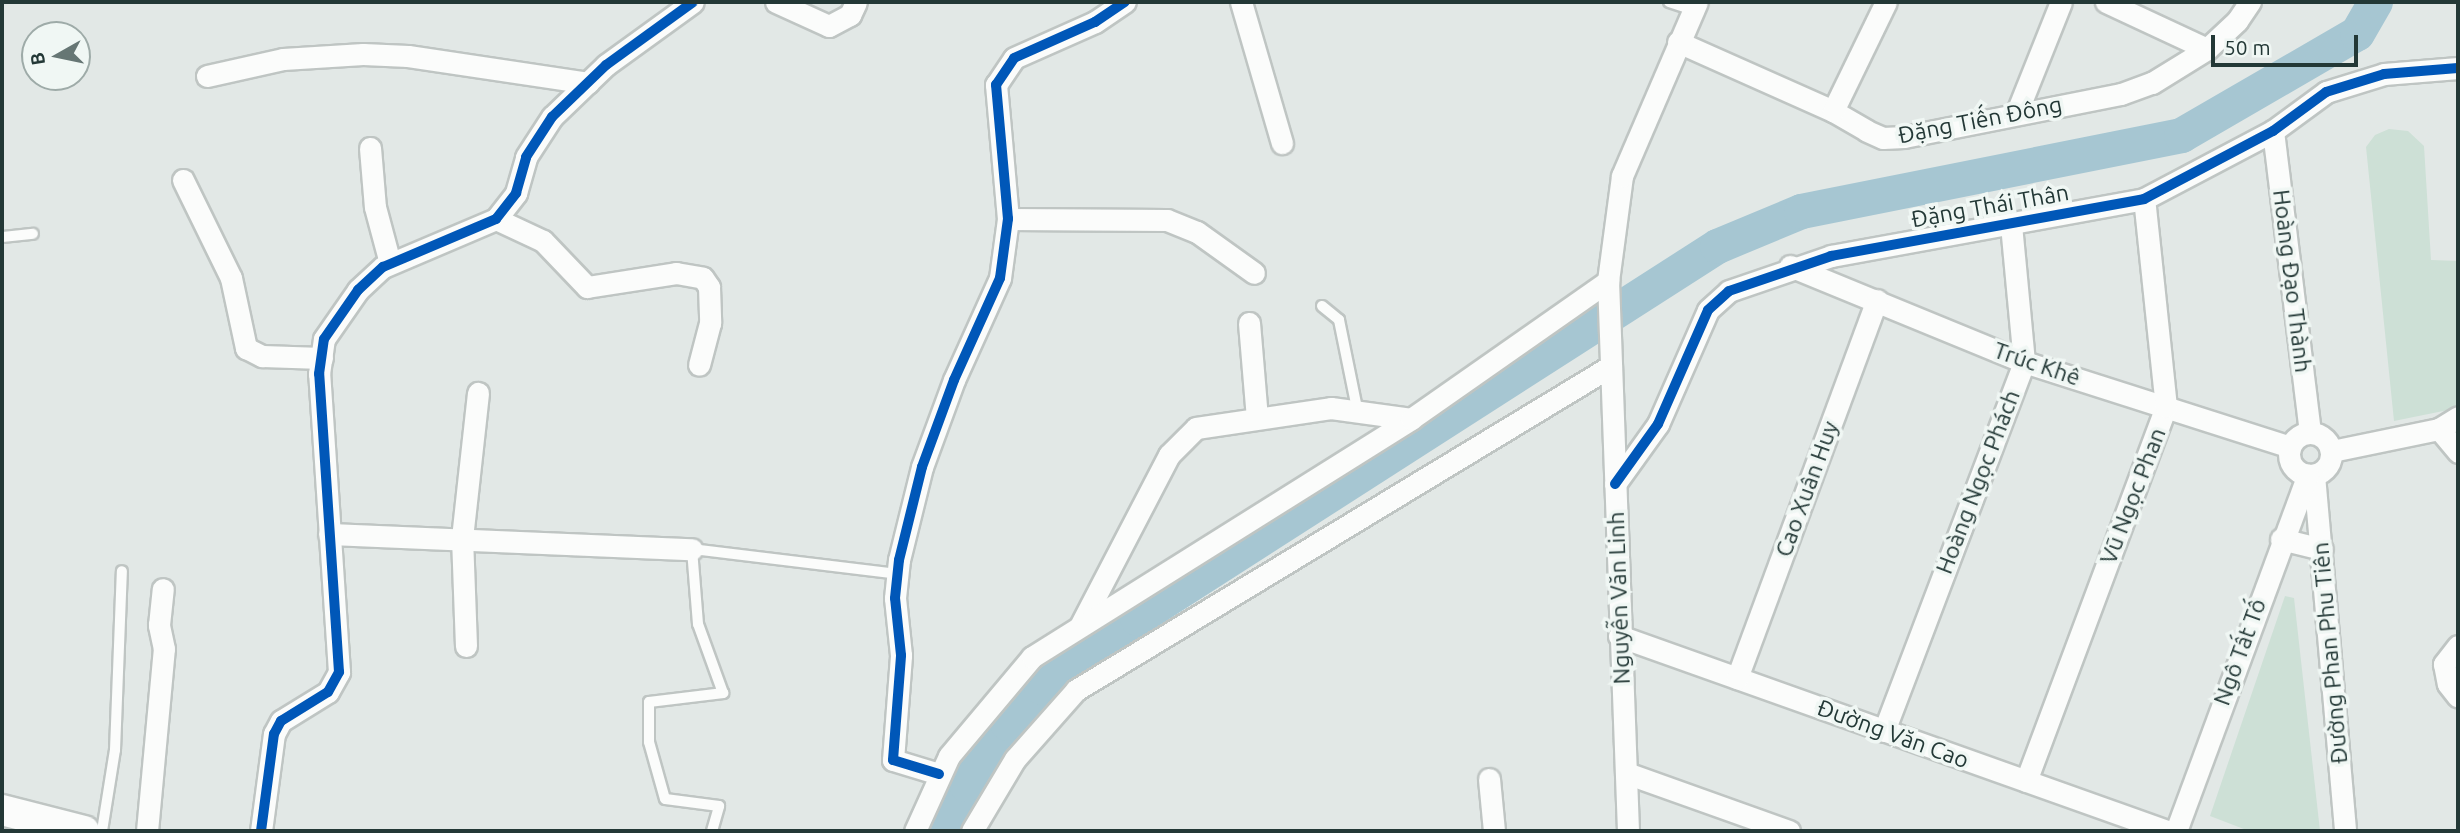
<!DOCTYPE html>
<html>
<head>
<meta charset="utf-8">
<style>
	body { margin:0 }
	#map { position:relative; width:2460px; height:833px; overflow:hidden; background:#e2e8e6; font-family:Ubuntu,sans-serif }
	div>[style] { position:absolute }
	.green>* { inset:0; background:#cde0d6 }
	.river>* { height:35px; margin:-17.5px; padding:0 17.5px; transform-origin:17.5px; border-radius:17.5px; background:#a6c6d2 }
	.roads { filter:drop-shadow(2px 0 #bfc5c3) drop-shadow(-2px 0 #bfc5c3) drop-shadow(0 2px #bfc5c3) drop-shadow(0 -2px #bfc5c3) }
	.lane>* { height:10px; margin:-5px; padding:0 5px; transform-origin:5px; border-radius:5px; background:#fbfcfb }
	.street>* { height:21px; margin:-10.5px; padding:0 10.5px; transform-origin:10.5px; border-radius:10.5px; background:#fbfcfb }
	.street>.ring { margin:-10.5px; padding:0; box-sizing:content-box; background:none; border:21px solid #fbfcfb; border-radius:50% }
	.secondary>* { height:30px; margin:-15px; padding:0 15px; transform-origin:15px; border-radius:15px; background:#fbfcfb }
	.cycleway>* { height:10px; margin:-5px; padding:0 5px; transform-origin:5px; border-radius:5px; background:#0057b8 }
	span { translate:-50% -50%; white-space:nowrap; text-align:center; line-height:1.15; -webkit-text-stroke:7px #f0f7f4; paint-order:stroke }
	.street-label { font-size:23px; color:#233836 }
	.frame { position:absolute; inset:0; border:4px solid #233836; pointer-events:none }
	.north { position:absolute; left:21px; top:21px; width:70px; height:70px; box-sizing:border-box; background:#f0f7f4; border:2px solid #9eaba8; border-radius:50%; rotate:261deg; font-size:19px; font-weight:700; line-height:28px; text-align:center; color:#233836 }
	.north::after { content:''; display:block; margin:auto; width:24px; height:32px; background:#667674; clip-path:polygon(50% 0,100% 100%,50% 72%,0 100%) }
	.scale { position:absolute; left:2211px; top:35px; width:147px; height:32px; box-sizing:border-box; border:4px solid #233836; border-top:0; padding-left:9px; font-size:21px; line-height:24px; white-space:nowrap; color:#233836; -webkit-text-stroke:5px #f0f7f4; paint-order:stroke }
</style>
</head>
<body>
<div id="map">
	<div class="green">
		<div style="clip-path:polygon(2389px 129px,2408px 131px,2424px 146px,2431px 260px,2458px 261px,2458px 408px,2394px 421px,2366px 147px,2375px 135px)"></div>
		<div style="clip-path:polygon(2285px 596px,2294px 598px,2320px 831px,2249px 831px,2210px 816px)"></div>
	</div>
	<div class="river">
		<div style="left:942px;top:831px;width:53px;rotate:-62.9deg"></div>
		<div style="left:966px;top:784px;width:73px;rotate:-56.1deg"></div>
		<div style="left:1007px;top:723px;width:50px;rotate:-46.6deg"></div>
		<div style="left:1041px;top:687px;width:118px;rotate:-35.7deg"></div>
		<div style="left:1137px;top:618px;width:689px;rotate:-32.68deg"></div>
		<div style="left:1717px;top:246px;width:91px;rotate:-22.6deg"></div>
		<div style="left:1801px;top:211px;width:388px;rotate:-11.3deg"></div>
		<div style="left:2181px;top:135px;width:203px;rotate:-30.1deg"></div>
		<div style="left:2357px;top:33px;width:36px;rotate:-60deg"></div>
	</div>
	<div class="roads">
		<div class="lane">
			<div style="left:1669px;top:2px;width:25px;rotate:18deg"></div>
			<div style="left:2px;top:237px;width:31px;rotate:-6deg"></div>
			<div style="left:1322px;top:306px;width:22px;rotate:39deg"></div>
			<div style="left:1339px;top:320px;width:95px;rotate:78.5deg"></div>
			<div style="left:102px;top:831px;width:82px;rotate:-80.9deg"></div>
			<div style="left:115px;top:750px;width:179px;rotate:-87.8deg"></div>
			<div style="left:712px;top:831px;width:26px;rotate:-74deg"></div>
			<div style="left:719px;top:806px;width:54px;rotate:-172.6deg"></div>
			<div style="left:665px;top:799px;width:59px;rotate:-105.7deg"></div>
			<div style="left:649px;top:742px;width:40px;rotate:-90deg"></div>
			<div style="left:649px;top:702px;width:75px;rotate:-6.9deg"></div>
			<div style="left:723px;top:693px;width:73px;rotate:-109.9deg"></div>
			<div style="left:698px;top:624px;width:75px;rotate:-94.6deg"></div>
			<div style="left:692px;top:549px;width:208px;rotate:6.9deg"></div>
		</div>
		<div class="street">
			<div style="left:776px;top:2px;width:58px;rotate:24.4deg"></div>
			<div style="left:829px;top:26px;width:24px;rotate:-28deg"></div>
			<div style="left:850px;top:15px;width:14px;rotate:-65deg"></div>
			<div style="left:1241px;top:2px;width:147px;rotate:73.8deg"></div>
			<div style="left:2106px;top:2px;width:111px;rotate:25deg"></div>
			<div style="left:1678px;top:42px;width:170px;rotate:24deg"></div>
			<div style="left:1833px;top:111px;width:39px;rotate:30deg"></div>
			<div style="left:1867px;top:131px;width:17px;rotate:24deg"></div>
			<div style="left:1883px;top:138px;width:21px;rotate:-3deg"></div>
			<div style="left:1904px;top:137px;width:221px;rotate:-11.2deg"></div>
			<div style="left:2121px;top:94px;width:33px;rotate:-20deg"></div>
			<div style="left:2152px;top:83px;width:65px;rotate:-31.7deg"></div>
			<div style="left:2207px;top:49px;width:41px;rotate:-43deg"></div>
			<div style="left:2237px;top:21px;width:23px;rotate:-56deg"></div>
			<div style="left:207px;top:76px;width:78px;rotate:-12.6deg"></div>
			<div style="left:283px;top:59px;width:80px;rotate:-3.6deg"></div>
			<div style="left:363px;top:54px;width:45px;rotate:2.5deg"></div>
			<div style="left:408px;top:56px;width:182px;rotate:8.5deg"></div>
			<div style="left:1833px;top:111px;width:121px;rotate:-64.1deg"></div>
			<div style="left:2017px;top:112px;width:118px;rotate:-68.2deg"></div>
			<div style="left:2273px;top:131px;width:303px;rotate:83deg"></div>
			<div style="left:370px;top:148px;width:59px;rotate:85.2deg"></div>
			<div style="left:375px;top:207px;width:58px;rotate:75deg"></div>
			<div style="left:183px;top:180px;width:109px;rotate:63.9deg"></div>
			<div style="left:231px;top:278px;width:72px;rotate:77.9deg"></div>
			<div style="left:246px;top:348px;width:18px;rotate:27deg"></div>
			<div style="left:262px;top:356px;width:60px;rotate:1.9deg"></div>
			<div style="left:496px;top:219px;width:52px;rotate:25.1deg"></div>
			<div style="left:543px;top:241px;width:64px;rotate:46.3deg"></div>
			<div style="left:587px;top:287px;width:90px;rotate:-8.9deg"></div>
			<div style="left:676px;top:273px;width:27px;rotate:10deg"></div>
			<div style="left:703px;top:278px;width:11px;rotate:56deg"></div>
			<div style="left:709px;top:287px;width:36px;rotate:88deg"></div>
			<div style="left:710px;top:323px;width:43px;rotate:104.7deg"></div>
			<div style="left:1008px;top:219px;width:159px;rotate:0.4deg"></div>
			<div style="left:1167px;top:220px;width:32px;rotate:22deg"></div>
			<div style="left:1197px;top:232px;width:70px;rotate:35.7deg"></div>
			<div style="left:1790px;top:266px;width:253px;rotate:22.3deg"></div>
			<div style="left:2024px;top:362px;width:279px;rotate:17.7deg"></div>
			<div style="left:1249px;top:323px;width:95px;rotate:85.2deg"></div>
			<div style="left:2439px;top:429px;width:30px;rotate:50deg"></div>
			<div class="ring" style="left:2289px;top:433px;width:21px;height:21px"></div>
			<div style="left:2332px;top:451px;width:109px;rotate:-11.6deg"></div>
			<div style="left:2439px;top:429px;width:22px;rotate:-32deg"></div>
			<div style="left:2314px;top:475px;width:357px;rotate:85deg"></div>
			<div style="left:1615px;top:484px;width:74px;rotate:-54.4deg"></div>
			<div style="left:1658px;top:424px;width:124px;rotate:-66.3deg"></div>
			<div style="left:1708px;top:310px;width:28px;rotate:-42deg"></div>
			<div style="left:1729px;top:291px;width:108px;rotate:-18.9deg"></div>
			<div style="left:1831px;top:256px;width:318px;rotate:-10.3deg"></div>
			<div style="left:2144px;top:199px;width:146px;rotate:-27.8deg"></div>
			<div style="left:2273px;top:131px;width:66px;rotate:-36.3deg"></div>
			<div style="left:2326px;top:92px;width:61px;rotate:-17.2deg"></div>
			<div style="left:2384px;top:74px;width:74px;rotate:-4.6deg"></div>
			<div style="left:329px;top:534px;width:363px;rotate:2.4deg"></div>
			<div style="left:2281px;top:539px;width:42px;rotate:13.7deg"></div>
			<div style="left:1080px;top:626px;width:193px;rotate:-62.5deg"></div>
			<div style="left:1169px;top:455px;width:38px;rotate:-45deg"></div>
			<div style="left:1196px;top:428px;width:136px;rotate:-8.4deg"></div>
			<div style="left:1331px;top:408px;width:81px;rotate:7.8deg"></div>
			<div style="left:1619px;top:636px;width:582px;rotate:19.59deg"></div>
			<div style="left:466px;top:646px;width:108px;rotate:-92.1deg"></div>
			<div style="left:462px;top:538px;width:146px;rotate:-83.7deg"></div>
			<div style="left:2458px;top:646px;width:23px;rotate:128deg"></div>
			<div style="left:2444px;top:664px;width:20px;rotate:79deg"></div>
			<div style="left:2448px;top:684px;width:16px;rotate:52deg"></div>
			<div style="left:1737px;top:678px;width:403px;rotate:-69.7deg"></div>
			<div style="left:1884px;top:731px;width:395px;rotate:-69.2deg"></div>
			<div style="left:2024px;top:362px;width:138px;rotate:-95.4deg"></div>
			<div style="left:939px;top:774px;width:48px;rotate:-163.1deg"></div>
			<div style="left:893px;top:760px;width:105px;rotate:-85.6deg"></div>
			<div style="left:901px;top:655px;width:57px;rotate:-96deg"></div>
			<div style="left:895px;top:598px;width:38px;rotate:-84deg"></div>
			<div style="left:899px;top:560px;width:96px;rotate:-76.1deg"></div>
			<div style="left:922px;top:467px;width:93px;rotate:-69.8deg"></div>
			<div style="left:954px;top:380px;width:112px;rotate:-65.7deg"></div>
			<div style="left:1000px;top:278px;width:60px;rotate:-82.3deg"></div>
			<div style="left:1008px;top:219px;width:135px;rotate:-95.1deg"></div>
			<div style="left:996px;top:85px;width:32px;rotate:-56deg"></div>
			<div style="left:1014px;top:58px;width:89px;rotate:-24deg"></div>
			<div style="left:1095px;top:22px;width:36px;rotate:-34deg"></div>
			<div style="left:1629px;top:774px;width:170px;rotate:19.6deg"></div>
			<div style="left:1489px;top:779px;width:52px;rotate:84.5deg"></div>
			<div style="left:2026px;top:781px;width:399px;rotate:-69.5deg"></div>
			<div style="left:2166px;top:407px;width:209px;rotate:-96deg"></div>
			<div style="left:147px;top:831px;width:183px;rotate:-84.7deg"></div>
			<div style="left:164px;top:649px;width:25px;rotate:-102deg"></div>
			<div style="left:159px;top:625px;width:36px;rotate:-84deg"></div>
			<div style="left:261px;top:831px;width:98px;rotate:-82.4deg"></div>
			<div style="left:274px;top:734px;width:15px;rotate:-62deg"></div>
			<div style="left:281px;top:721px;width:55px;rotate:-31.7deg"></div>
			<div style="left:328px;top:692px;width:23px;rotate:-61deg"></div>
			<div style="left:339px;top:672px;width:299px;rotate:-93.8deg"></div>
			<div style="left:319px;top:374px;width:35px;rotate:-82deg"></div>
			<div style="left:324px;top:339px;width:60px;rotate:-55.2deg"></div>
			<div style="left:358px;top:290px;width:34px;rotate:-43deg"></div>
			<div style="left:383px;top:267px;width:123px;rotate:-23deg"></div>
			<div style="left:496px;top:219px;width:33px;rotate:-52deg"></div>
			<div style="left:516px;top:193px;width:37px;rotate:-74deg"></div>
			<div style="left:526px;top:157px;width:48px;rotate:-57deg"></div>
			<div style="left:552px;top:117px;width:75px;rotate:-43.9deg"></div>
			<div style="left:606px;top:65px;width:107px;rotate:-35.9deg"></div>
			<div style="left:915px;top:831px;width:82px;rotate:-65.6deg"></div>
			<div style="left:949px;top:756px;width:129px;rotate:-50deg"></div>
			<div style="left:1032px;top:657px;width:448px;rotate:-32.1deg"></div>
			<div style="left:1411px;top:419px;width:241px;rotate:-35deg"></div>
			<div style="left:972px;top:831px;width:84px;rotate:-59.2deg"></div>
			<div style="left:1015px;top:759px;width:92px;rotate:-48.5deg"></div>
			<div style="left:1076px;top:690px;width:625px;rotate:-31.2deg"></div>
			<div style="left:1628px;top:831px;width:550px;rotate:-92.08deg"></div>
			<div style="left:1608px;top:281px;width:106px;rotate:-82.4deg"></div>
			<div style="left:1622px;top:176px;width:189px;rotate:-66.7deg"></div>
			<div style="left:2176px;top:831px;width:380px;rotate:-69.7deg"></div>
		</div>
		<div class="secondary">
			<div style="left:2px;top:810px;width:85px;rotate:14.4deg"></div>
		</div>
	</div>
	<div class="cycleway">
		<div style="left:1615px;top:484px;width:74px;rotate:-54.4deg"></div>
		<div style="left:1658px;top:424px;width:124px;rotate:-66.3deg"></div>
		<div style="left:1708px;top:310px;width:28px;rotate:-42deg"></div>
		<div style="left:1729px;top:291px;width:108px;rotate:-18.9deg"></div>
		<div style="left:1831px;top:256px;width:318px;rotate:-10.3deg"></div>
		<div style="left:2144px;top:199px;width:146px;rotate:-27.8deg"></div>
		<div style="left:2273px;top:131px;width:66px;rotate:-36.3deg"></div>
		<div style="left:2326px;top:92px;width:61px;rotate:-17.2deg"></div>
		<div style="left:2384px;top:74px;width:74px;rotate:-4.6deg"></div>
		<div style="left:939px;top:774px;width:48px;rotate:-163.1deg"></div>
		<div style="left:893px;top:760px;width:105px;rotate:-85.6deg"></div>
		<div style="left:901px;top:655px;width:57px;rotate:-96deg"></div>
		<div style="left:895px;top:598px;width:38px;rotate:-84deg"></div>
		<div style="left:899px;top:560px;width:96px;rotate:-76.1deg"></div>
		<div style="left:922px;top:467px;width:93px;rotate:-69.8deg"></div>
		<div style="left:954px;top:380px;width:112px;rotate:-65.7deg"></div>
		<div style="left:1000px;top:278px;width:60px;rotate:-82.3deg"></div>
		<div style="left:1008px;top:219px;width:135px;rotate:-95.1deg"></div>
		<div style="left:996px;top:85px;width:32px;rotate:-56deg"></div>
		<div style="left:1014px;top:58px;width:89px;rotate:-24deg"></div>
		<div style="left:1095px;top:22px;width:36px;rotate:-34deg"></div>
		<div style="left:261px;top:831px;width:98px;rotate:-82.4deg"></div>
		<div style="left:274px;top:734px;width:15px;rotate:-62deg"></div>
		<div style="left:281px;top:721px;width:55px;rotate:-31.7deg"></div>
		<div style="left:328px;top:692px;width:23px;rotate:-61deg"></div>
		<div style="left:339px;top:672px;width:299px;rotate:-93.8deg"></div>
		<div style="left:319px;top:374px;width:35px;rotate:-82deg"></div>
		<div style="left:324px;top:339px;width:60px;rotate:-55.2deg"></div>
		<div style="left:358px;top:290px;width:34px;rotate:-43deg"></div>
		<div style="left:383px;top:267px;width:123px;rotate:-23deg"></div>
		<div style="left:496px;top:219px;width:33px;rotate:-52deg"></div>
		<div style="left:516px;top:193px;width:37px;rotate:-74deg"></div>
		<div style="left:526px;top:157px;width:48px;rotate:-57deg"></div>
		<div style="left:552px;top:117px;width:75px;rotate:-43.9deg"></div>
		<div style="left:606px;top:65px;width:107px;rotate:-35.9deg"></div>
	</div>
	<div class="street-label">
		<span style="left:1980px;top:120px;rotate:-11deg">Đặng Tiến Đông</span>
		<span style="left:1990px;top:206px;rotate:-10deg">Đặng Thái Thân</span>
		<span style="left:2292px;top:281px;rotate:83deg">Hoàng Đạo Thành</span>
		<span style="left:2037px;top:364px;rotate:19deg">Trúc Khê</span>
		<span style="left:1978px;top:482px;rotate:-69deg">Hoàng Ngọc Phách</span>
		<span style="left:1807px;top:489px;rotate:-70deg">Cao Xuân Huy</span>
		<span style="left:2133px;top:496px;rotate:-69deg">Vũ Ngọc Phan</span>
		<span style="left:1619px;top:598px;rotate:-92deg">Nguyễn Văn Linh</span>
		<span style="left:2240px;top:652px;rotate:-70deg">Ngô Tất Tố</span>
		<span style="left:2330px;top:653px;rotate:-95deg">Đường Phan Phu Tiên</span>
		<span style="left:1893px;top:734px;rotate:20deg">Đường Văn Cao</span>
	</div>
	<div class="frame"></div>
	<div class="north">B</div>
	<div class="scale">50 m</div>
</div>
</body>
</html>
